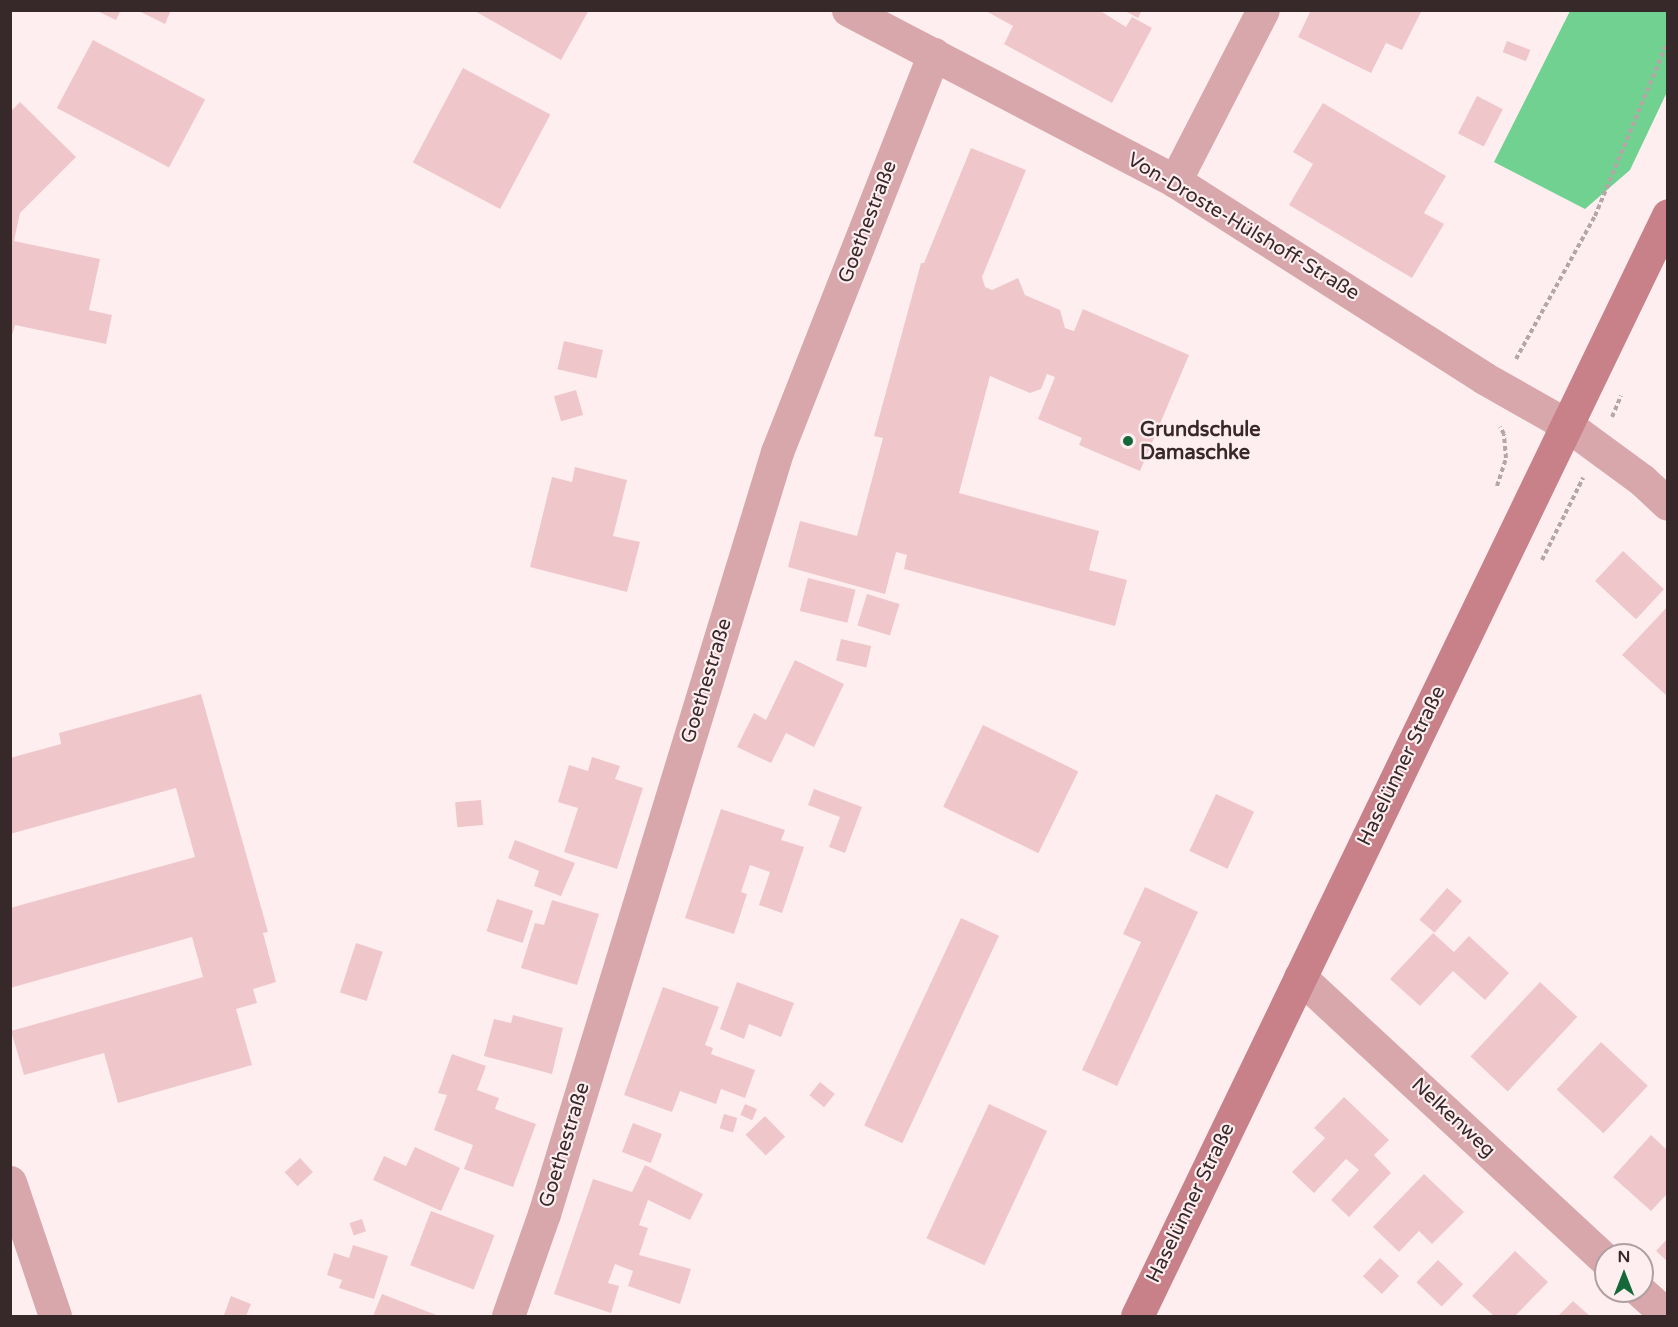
<!DOCTYPE html>
<html>
<head>
<meta charset="utf-8">
<style>
	body { margin:0 }
	#map { position:relative; width:1678px; height:1327px; overflow:hidden; background:#ffeef0; font-family:"Varela Round",sans-serif }
	div>[style] { position:absolute }
	.forest>* { inset:0; background:#71d191 }
	.building>* { inset:0; background:#efc7cb; transform-origin:0 0 }
	.path>* { height:4px; margin-top:-2px; transform-origin:0; background:repeating-linear-gradient(90deg,#b5a5a6 0 4.5px,transparent 0 7.5px) }
	.street>* { height:33px; margin:-16.5px; padding:0 16.5px; transform-origin:16.5px; border-radius:16.5px; background:#d8a7ac }
	.secondary>* { height:33px; margin:-16.5px; padding:0 16.5px; transform-origin:16.5px; border-radius:16.5px; background:#c88189 }
	.dots>* { width:16px; height:16px; translate:-50% -50%; box-sizing:border-box; border:3px solid #ffeef0; border-radius:50% }
	span { translate:-50% -50%; white-space:nowrap; text-align:center; line-height:1.15; -webkit-text-stroke:4.5px #ffeef0; paint-order:stroke }
	.street-label { font-size:20px; color:#372829 }
	.poi-label { font-size:20px; color:#372829; font-weight:700 }
	.left { translate:0 -50%; text-align:left }
	.frame { position:absolute; inset:0; border:12px solid #372829; pointer-events:none }
	.north { position:absolute; left:1594px; top:1243px; width:60px; height:60px; box-sizing:border-box; background:#ffeef0; border:2px solid #af9fa0; border-radius:50%; rotate:0deg; font-size:16px; font-weight:700; line-height:24px; text-align:center; color:#372829 }
	.north::after { content:''; display:block; margin:auto; width:21px; height:27px; background:#14683a; clip-path:polygon(50% 0,100% 100%,50% 72%,0 100%) }
</style>
</head>
<body>
<div id="map">
	<div class="forest">
		<div style="clip-path:polygon(1570px 11px,1667px 11px,1667px 92px,1630px 170px,1585px 209px,1494px 162px)"></div>
	</div>
	<div class="building">
		<div style="clip-path:polygon(95px 10px,121px 10px,116px 20px)"></div>
		<div style="clip-path:polygon(137px 10px,171px 10px,165px 24px)"></div>
		<div style="clip-path:polygon(473px 10px,589px 10px,561px 60px)"></div>
		<div style="clip-path:polygon(984px 10px,1099px 10px,1126px 27px,1132px 17px,1152px 28px,1112px 103px,1004px 44px,1013px 26px)"></div>
		<div style="clip-path:polygon(1123px 10px,1142px 10px,1138px 18px)"></div>
		<div style="clip-path:polygon(1311px 10px,1422px 10px,1402px 50px,1386px 43px,1371px 73px,1298px 37px)"></div>
		<div style="left:93px;top:40px;width:127px;height:77px;rotate:28deg"></div>
		<div style="left:1507px;top:41px;width:25px;height:12px;rotate:21deg"></div>
		<div style="left:463px;top:68px;width:99px;height:107px;rotate:28deg"></div>
		<div style="left:1477px;top:96px;width:29px;height:42px;rotate:27deg"></div>
		<div style="clip-path:polygon(20px 102px,76px 157px,20px 213px,14px 241px,100px 259px,89px 310px,112px 315px,106px 344px,15px 325px,10px 342px,10px 112px)"></div>
		<div style="clip-path:polygon(1323px 103px,1446px 176px,1424px 213px,1444px 224px,1412px 278px,1289px 205px,1313px 164px,1293px 152px)"></div>
		<div style="clip-path:polygon(971px 148px,1026px 170px,982px 277px,985px 287px,992px 290px,1018px 278px,1025px 295px,1060px 310px,1065px 328px,1074px 331px,1083px 309px,1189px 355px,1140px 471px,1079px 445px,1082px 438px,1038px 419px,1055px 377px,1047px 374px,1041px 389px,1030px 393px,990px 376px,959px 493px,1099px 531px,1089px 570px,1127px 580px,1115px 626px,904px 569px,907px 555px,896px 552px,885px 594px,788px 567px,800px 521px,857px 536px,883px 438px,874px 436px,921px 263px,924px 263px)"></div>
		<div style="left:564px;top:341px;width:40px;height:29px;rotate:13deg"></div>
		<div style="left:576px;top:390px;width:26px;height:23px;rotate:74deg"></div>
		<div style="clip-path:polygon(575px 467px,627px 480px,613px 536px,640px 542px,627px 592px,530px 567px,552px 477px,572px 482px)"></div>
		<div style="left:1623px;top:551px;width:56px;height:41px;rotate:43deg"></div>
		<div style="left:808px;top:578px;width:49px;height:34px;rotate:14deg"></div>
		<div style="left:867px;top:594px;width:34px;height:33px;rotate:17deg"></div>
		<div style="clip-path:polygon(1668px 606px,1668px 697px,1622px 655px)"></div>
		<div style="left:841px;top:639px;width:31px;height:22px;rotate:13deg"></div>
		<div style="clip-path:polygon(795px 660px,844px 684px,814px 747px,786px 733px,771px 763px,737px 747px,754px 713px,766px 720px)"></div>
		<div style="clip-path:polygon(201px 694px,268px 932px,263px 933px,276px 982px,253px 989px,257px 1003px,236px 1009px,252px 1065px,118px 1103px,104px 1053px,24px 1075px,11px 1031px,203px 977px,192px 937px,10px 988px,10px 908px,195px 857px,176px 788px,10px 834px,10px 758px,61px 744px,59px 733px)"></div>
		<div style="left:983px;top:725px;width:106px;height:91px;rotate:26deg"></div>
		<div style="clip-path:polygon(592px 757px,620px 766px,615px 779px,643px 788px,617px 869px,564px 852px,578px 808px,558px 802px,569px 765px,588px 771px)"></div>
		<div style="clip-path:polygon(814px 789px,862px 807px,845px 853px,829px 847px,840px 817px,808px 805px)"></div>
		<div style="left:1216px;top:794px;width:42px;height:63px;rotate:25deg"></div>
		<div style="left:481px;top:800px;width:25px;height:26px;rotate:85deg"></div>
		<div style="clip-path:polygon(721px 809px,785px 830px,781px 840px,804px 847px,782px 913px,759px 905px,770px 872px,750px 865px,741px 892px,747px 894px,734px 934px,685px 918px)"></div>
		<div style="clip-path:polygon(515px 840px,575px 863px,561px 896px,534px 886px,539px 871px,508px 858px)"></div>
		<div style="clip-path:polygon(1145px 887px,1198px 912px,1117px 1086px,1082px 1070px,1141px 942px,1123px 934px)"></div>
		<div style="left:1447px;top:888px;width:20px;height:42px;rotate:41deg"></div>
		<div style="left:497px;top:899px;width:38px;height:34px;rotate:18deg"></div>
		<div style="clip-path:polygon(552px 900px,599px 914px,577px 985px,521px 968px,535px 923px,544px 925px)"></div>
		<div style="left:961px;top:918px;width:42px;height:229px;rotate:25deg"></div>
		<div style="clip-path:polygon(1433px 933px,1454px 952px,1469px 936px,1509px 973px,1485px 1000px,1453px 971px,1420px 1006px,1390px 979px)"></div>
		<div style="left:356px;top:943px;width:28px;height:52px;rotate:18deg"></div>
		<div style="clip-path:polygon(737px 982px,794px 1003px,781px 1037px,749px 1024px,744px 1039px,720px 1029px)"></div>
		<div style="left:1540px;top:982px;width:51px;height:102px;rotate:43deg"></div>
		<div style="clip-path:polygon(663px 987px,719px 1007px,705px 1045px,713px 1048px,711px 1054px,755px 1070px,745px 1098px,721px 1089px,716px 1104px,680px 1091px,672px 1112px,624px 1095px)"></div>
		<div style="clip-path:polygon(513px 1015px,563px 1028px,552px 1074px,484px 1056px,494px 1019px,511px 1023px)"></div>
		<div style="left:1601px;top:1042px;width:64px;height:65px;rotate:43deg"></div>
		<div style="clip-path:polygon(452px 1054px,486px 1066px,477px 1090px,499px 1098px,495px 1109px,536px 1124px,513px 1187px,464px 1169px,473px 1145px,434px 1130px,447px 1095px,438px 1093px)"></div>
		<div style="left:820px;top:1082px;width:19px;height:17px;rotate:39deg"></div>
		<div style="clip-path:polygon(1344px 1097px,1389px 1140px,1374px 1155px,1391px 1173px,1349px 1217px,1331px 1200px,1359px 1170px,1346px 1159px,1314px 1193px,1292px 1172px,1325px 1138px,1314px 1128px)"></div>
		<div style="left:745px;top:1104px;width:13px;height:12px;rotate:23deg"></div>
		<div style="left:989px;top:1104px;width:64px;height:148px;rotate:25deg"></div>
		<div style="left:724px;top:1114px;width:14px;height:15px;rotate:17deg"></div>
		<div style="left:765px;top:1116px;width:29px;height:27px;rotate:46deg"></div>
		<div style="left:633px;top:1123px;width:31px;height:31px;rotate:21deg"></div>
		<div style="clip-path:polygon(1651px 1135px,1668px 1151px,1668px 1193px,1651px 1211px,1613px 1177px)"></div>
		<div style="clip-path:polygon(415px 1147px,460px 1168px,441px 1211px,373px 1180px,384px 1156px,406px 1166px)"></div>
		<div style="left:300px;top:1158px;width:19px;height:21px;rotate:47deg"></div>
		<div style="clip-path:polygon(645px 1165px,703px 1194px,690px 1220px,648px 1200px,639px 1225px,648px 1228px,639px 1255px,691px 1269px,680px 1304px,628px 1286px,633px 1271px,615px 1264px,608px 1283px,619px 1286px,611px 1313px,554px 1294px,593px 1179px,632px 1192px)"></div>
		<div style="clip-path:polygon(1424px 1174px,1464px 1212px,1432px 1244px,1419px 1231px,1399px 1252px,1373px 1227px)"></div>
		<div style="left:431px;top:1211px;width:68px;height:58px;rotate:21deg"></div>
		<div style="left:362px;top:1219px;width:13px;height:13px;rotate:72deg"></div>
		<div style="clip-path:polygon(1668px 1238px,1668px 1262px,1656px 1251px)"></div>
		<div style="clip-path:polygon(353px 1245px,388px 1256px,374px 1299px,339px 1288px,342px 1280px,327px 1275px,334px 1253px,349px 1258px)"></div>
		<div style="clip-path:polygon(1515px 1251px,1548px 1282px,1515px 1316px,1494px 1316px,1472px 1296px)"></div>
		<div style="left:1380px;top:1258px;width:26px;height:25px;rotate:43deg"></div>
		<div style="left:1438px;top:1260px;width:35px;height:31px;rotate:44deg"></div>
		<div style="clip-path:polygon(382px 1294px,439px 1316px,373px 1316px)"></div>
		<div style="clip-path:polygon(231px 1296px,251px 1304px,246px 1316px,224px 1315px)"></div>
		<div style="clip-path:polygon(1573px 1301px,1590px 1316px,1558px 1316px)"></div>
	</div>
	<div class="path">
		<div style="left:1516px;top:359px;width:163px;rotate:-61.1deg"></div>
		<div style="left:1595px;top:216px;width:190px;rotate:-67.4deg"></div>
		<div style="left:1612px;top:417px;width:23px;rotate:-67deg"></div>
		<div style="left:1497px;top:486px;width:29px;rotate:-72deg"></div>
		<div style="left:1506px;top:458px;width:24px;rotate:-95deg"></div>
		<div style="left:1504px;top:434px;width:8px;rotate:-120deg"></div>
		<div style="left:1542px;top:560px;width:92px;rotate:-63.4deg"></div>
	</div>
	<div class="street">
		<div style="left:848px;top:10px;width:369px;rotate:27.6deg"></div>
		<div style="left:1175px;top:181px;width:366px;rotate:32.5deg"></div>
		<div style="left:1484px;top:378px;width:95px;rotate:29.5deg"></div>
		<div style="left:1567px;top:425px;width:93px;rotate:36.3deg"></div>
		<div style="left:1642px;top:480px;width:35px;rotate:43deg"></div>
		<div style="left:1175px;top:181px;width:192px;rotate:-62.8deg"></div>
		<div style="left:1300px;top:977px;width:417px;rotate:42.8deg"></div>
		<div style="left:10px;top:1182px;width:141px;rotate:71.4deg"></div>
		<div style="left:1640px;top:1291px;width:38px;rotate:42deg"></div>
		<div style="left:508px;top:1316px;width:108px;rotate:-70.6deg"></div>
		<div style="left:544px;top:1214px;width:797px;rotate:-73deg"></div>
		<div style="left:777px;top:452px;width:428px;rotate:-68.5deg"></div>
	</div>
	<div class="secondary">
		<div style="left:1137px;top:1316px;width:1222px;rotate:-64.25deg"></div>
	</div>
	<div class="dots">
		<div style="left:1128px;top:441px;background:#14683a"></div>
	</div>
	<div class="street-label">
		<span style="left:868px;top:222px;rotate:-69deg">Goethestraße</span>
		<span style="left:1243px;top:227px;rotate:31deg">Von-Droste-Hülshoff-Straße</span>
		<span style="left:707px;top:681px;rotate:-73deg">Goethestraße</span>
		<span style="left:1402px;top:766px;rotate:-64deg">Haselünner Straße</span>
		<span style="left:1453px;top:1118px;rotate:43deg">Nelkenweg</span>
		<span style="left:565px;top:1145px;rotate:-73deg">Goethestraße</span>
		<span style="left:1191px;top:1203px;rotate:-64deg">Haselünner Straße</span>
	</div>
	<div class="poi-label">
		<span class="left" style="left:1140px;top:442px">Grundschule<br>Damaschke</span>
	</div>
	<div class="frame"></div>
	<div class="north">N</div>
</div>
</body>
</html>
